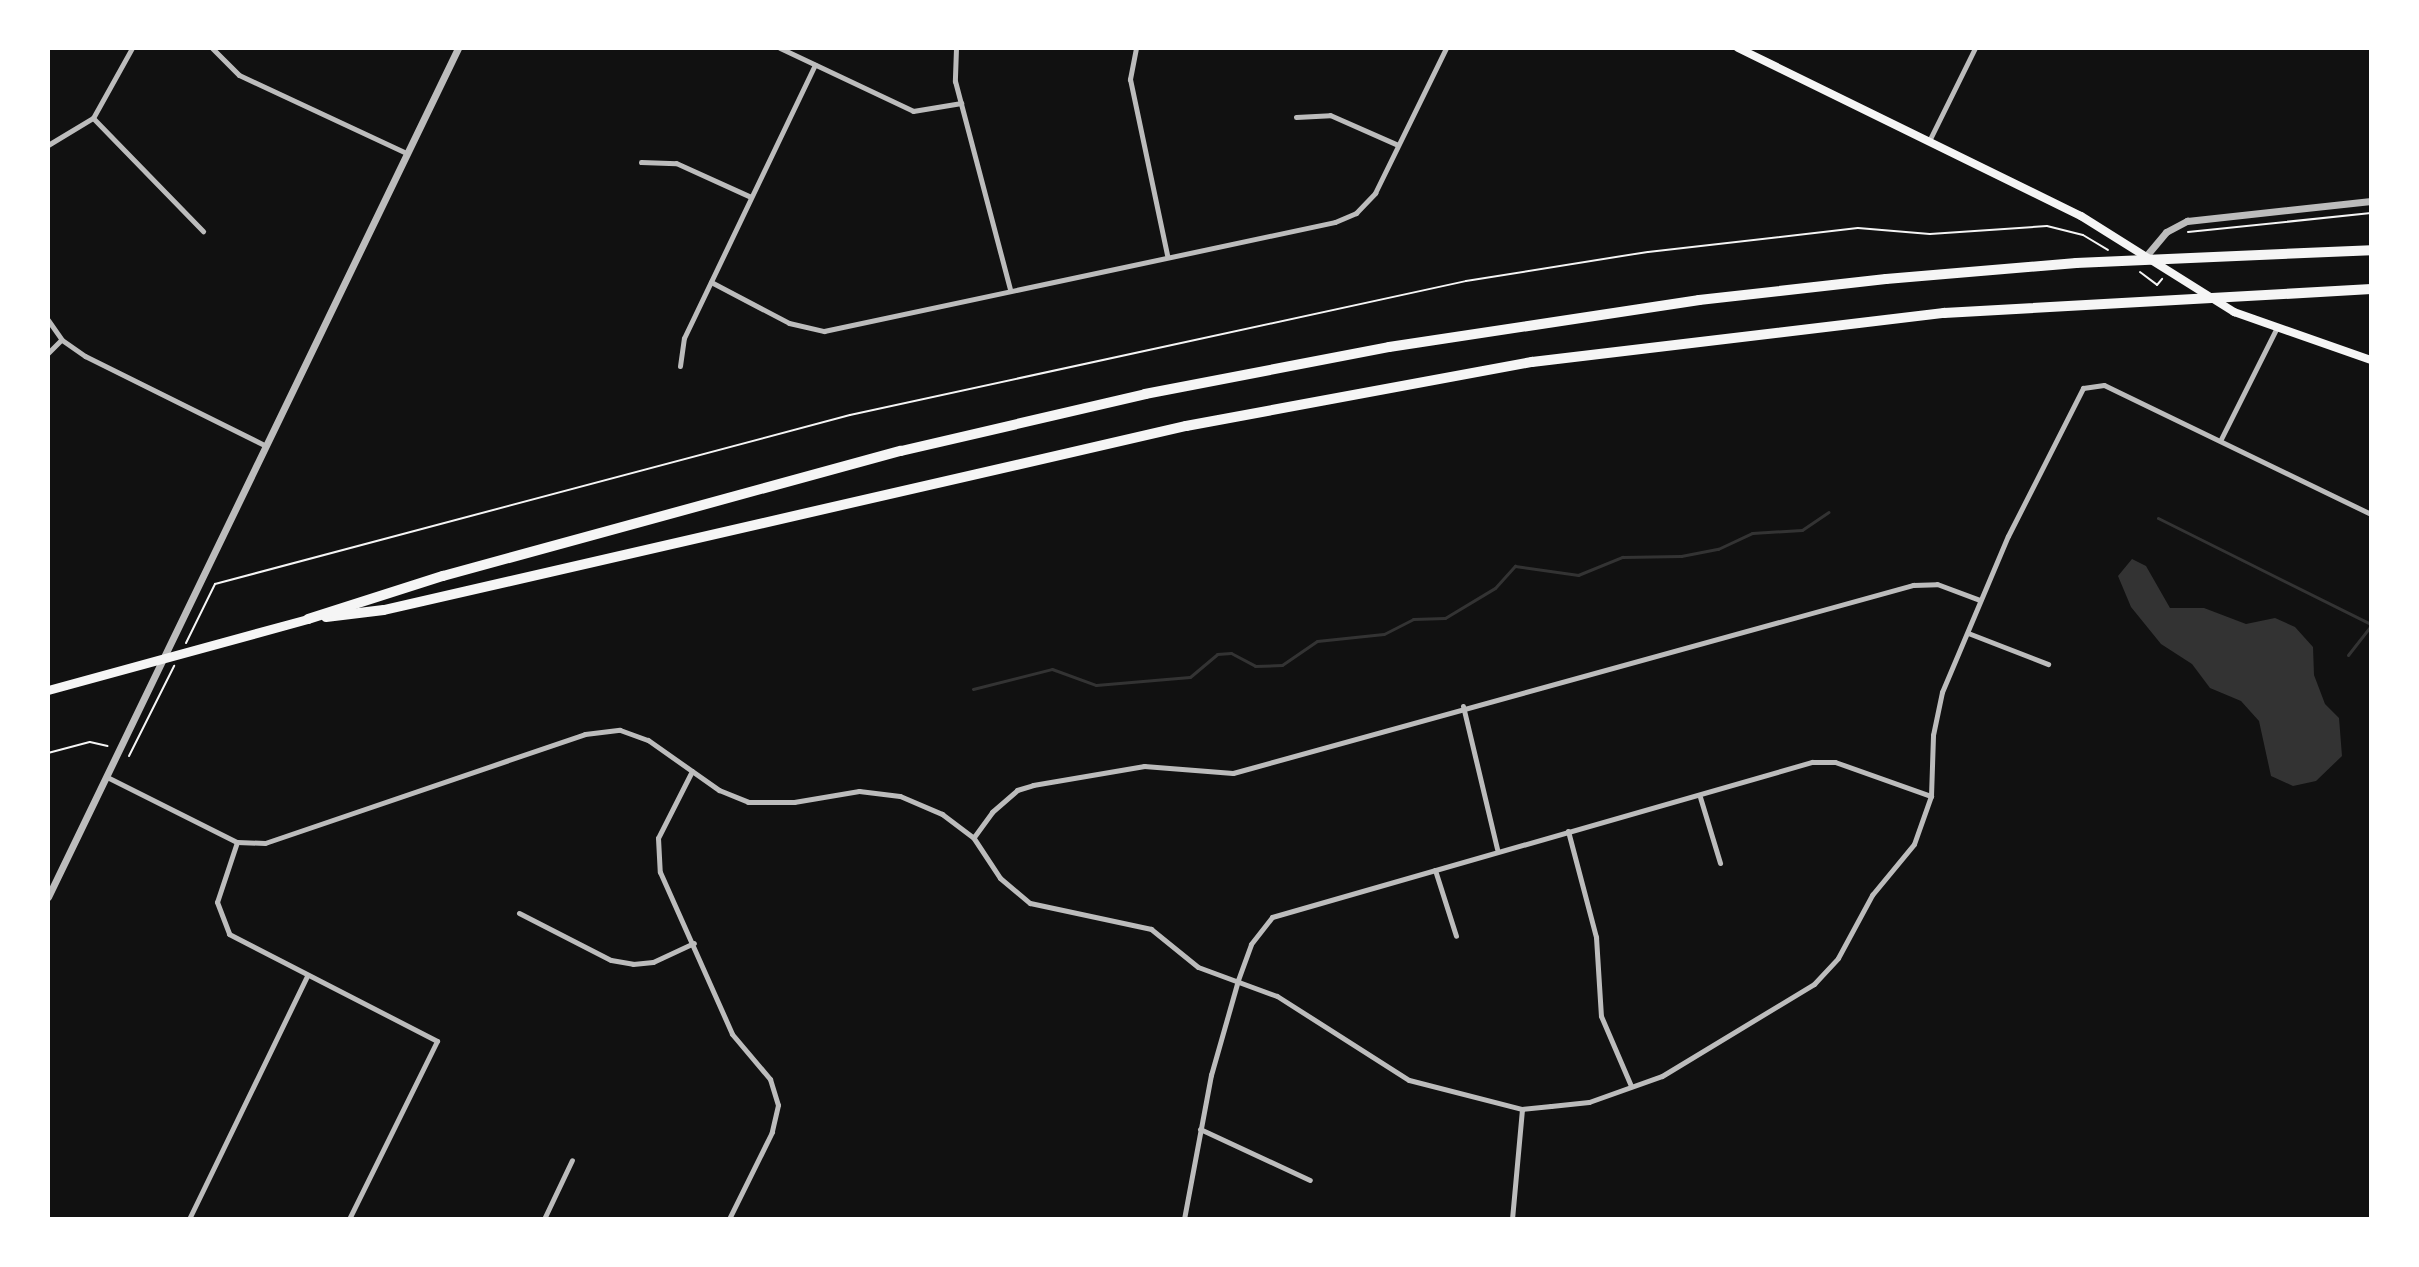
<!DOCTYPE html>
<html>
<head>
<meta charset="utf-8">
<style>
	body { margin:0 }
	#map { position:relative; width:2419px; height:1267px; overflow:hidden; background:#111; font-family:Rubik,sans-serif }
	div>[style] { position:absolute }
	.water>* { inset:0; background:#333 }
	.stream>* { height:3px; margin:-1.5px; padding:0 1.5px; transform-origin:1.5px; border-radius:1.5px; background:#333 }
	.path>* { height:2px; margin:-1px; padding:0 1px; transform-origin:1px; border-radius:1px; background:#f5f5f5 }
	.minor>* { height:5px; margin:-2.5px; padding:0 2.5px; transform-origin:2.5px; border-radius:2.5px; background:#bcbcbc }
	.tertiary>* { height:7px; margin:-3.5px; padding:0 3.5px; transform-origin:3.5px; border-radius:3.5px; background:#bcbcbc }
	.secondary>* { height:8px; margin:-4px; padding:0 4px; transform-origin:4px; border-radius:4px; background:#f5f5f5 }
	.primary>* { height:9px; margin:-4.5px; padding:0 4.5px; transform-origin:4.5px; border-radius:4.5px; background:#f5f5f5 }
	.motorway>* { height:10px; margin:-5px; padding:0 5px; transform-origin:5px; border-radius:5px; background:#f5f5f5 }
	span { translate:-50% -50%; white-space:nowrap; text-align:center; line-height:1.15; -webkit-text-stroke:8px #fff; paint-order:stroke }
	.frame { position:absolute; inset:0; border:50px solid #fff; pointer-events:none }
</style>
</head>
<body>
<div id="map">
	<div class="water">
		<div style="clip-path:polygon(2132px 559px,2146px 566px,2170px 608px,2204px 608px,2246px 624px,2275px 618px,2295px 627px,2313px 647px,2314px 675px,2325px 704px,2339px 718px,2342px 756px,2316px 781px,2293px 786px,2271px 776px,2259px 721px,2241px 701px,2210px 688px,2192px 664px,2161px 644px,2131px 607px,2118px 576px)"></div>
	</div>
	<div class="stream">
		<div style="left:2158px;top:518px;width:238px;rotate:26.5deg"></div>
		<div style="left:2348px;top:655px;width:37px;rotate:-52deg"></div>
		<div style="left:973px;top:689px;width:81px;rotate:-14.2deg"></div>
		<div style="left:1052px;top:669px;width:47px;rotate:20deg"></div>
		<div style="left:1096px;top:685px;width:94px;rotate:-4.9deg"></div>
		<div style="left:1190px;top:677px;width:35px;rotate:-40deg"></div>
		<div style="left:1217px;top:654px;width:14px;rotate:-4deg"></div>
		<div style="left:1231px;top:653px;width:27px;rotate:28deg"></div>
		<div style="left:1255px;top:666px;width:27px;rotate:-2deg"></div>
		<div style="left:1282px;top:665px;width:42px;rotate:-34.4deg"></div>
		<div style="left:1317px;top:641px;width:67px;rotate:-6deg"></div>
		<div style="left:1384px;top:634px;width:33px;rotate:-27deg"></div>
		<div style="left:1413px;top:619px;width:32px;rotate:-2deg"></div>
		<div style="left:1445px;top:618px;width:58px;rotate:-31deg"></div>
		<div style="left:1495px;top:588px;width:30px;rotate:-48deg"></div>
		<div style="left:1515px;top:566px;width:64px;rotate:8.1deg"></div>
		<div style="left:1578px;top:575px;width:48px;rotate:-22.2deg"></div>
		<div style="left:1622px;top:557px;width:59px;rotate:-1deg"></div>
		<div style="left:1681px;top:556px;width:38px;rotate:-11deg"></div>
		<div style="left:1718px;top:549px;width:38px;rotate:-25deg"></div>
		<div style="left:1752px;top:533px;width:50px;rotate:-3.4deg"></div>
		<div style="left:1802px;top:530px;width:32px;rotate:-34deg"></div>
		<div style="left:2059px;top:1219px;width:32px"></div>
	</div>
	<div class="path">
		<div style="left:2188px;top:232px;width:184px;rotate:-5.9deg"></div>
		<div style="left:2140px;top:272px;width:21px;rotate:37deg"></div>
		<div style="left:2157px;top:285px;width:8px;rotate:-50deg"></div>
		<div style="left:186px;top:643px;width:66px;rotate:-63.8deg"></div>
		<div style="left:215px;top:584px;width:657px;rotate:-14.9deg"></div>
		<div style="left:850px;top:415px;width:630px;rotate:-12.27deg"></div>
		<div style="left:1466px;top:281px;width:184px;rotate:-9.1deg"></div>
		<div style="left:1648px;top:252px;width:211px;rotate:-6.5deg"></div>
		<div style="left:1858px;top:228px;width:72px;rotate:4.8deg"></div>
		<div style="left:1930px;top:234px;width:117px;rotate:-3.9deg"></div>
		<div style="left:2047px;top:226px;width:37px;rotate:14deg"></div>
		<div style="left:2083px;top:235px;width:29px;rotate:31deg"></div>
		<div style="left:48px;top:753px;width:43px;rotate:-14.7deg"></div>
		<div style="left:90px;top:742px;width:18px;rotate:13deg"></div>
		<div style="left:129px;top:756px;width:101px;rotate:-63.4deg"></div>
	</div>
	<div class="minor">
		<div style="left:212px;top:48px;width:38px;rotate:45deg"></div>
		<div style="left:239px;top:75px;width:184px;rotate:25deg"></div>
		<div style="left:780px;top:48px;width:147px;rotate:25.3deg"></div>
		<div style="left:913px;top:111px;width:49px;rotate:-9.5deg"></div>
		<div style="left:956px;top:48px;width:33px;rotate:92deg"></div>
		<div style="left:955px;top:81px;width:215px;rotate:75.2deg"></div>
		<div style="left:1136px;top:48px;width:32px;rotate:101deg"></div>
		<div style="left:1130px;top:79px;width:180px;rotate:78.1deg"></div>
		<div style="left:1296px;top:117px;width:34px;rotate:-3deg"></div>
		<div style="left:1330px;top:115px;width:74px;rotate:23.8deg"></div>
		<div style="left:93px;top:118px;width:158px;rotate:45.8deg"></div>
		<div style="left:1929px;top:141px;width:104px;rotate:-63.7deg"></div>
		<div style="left:48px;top:145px;width:52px;rotate:-31deg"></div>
		<div style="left:93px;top:118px;width:80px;rotate:-60.9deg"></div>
		<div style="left:641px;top:162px;width:35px;rotate:2deg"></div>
		<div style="left:676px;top:163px;width:82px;rotate:24.4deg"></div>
		<div style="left:711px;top:282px;width:88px;rotate:27.7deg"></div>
		<div style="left:789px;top:323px;width:36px;rotate:13deg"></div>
		<div style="left:824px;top:331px;width:522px;rotate:-12.04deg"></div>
		<div style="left:1335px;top:222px;width:23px;rotate:-23deg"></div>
		<div style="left:1356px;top:213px;width:28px;rotate:-46deg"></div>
		<div style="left:1375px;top:193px;width:161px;rotate:-63.9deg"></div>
		<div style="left:48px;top:320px;width:24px;rotate:55deg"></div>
		<div style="left:62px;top:340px;width:28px;rotate:35deg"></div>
		<div style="left:85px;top:356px;width:200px;rotate:26.4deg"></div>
		<div style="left:48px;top:353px;width:18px;rotate:-45deg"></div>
		<div style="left:680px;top:366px;width:28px;rotate:-82deg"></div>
		<div style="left:684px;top:338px;width:303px;rotate:-64.4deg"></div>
		<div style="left:2221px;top:439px;width:123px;rotate:-63.4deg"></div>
		<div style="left:1968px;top:633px;width:86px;rotate:21.2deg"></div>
		<div style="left:1463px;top:706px;width:147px;rotate:76.6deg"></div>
		<div style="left:692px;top:771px;width:75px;rotate:116.9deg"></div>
		<div style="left:658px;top:838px;width:34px;rotate:87deg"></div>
		<div style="left:660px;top:872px;width:177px;rotate:66deg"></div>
		<div style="left:732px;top:1034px;width:59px;rotate:49.8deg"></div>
		<div style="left:770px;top:1079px;width:27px;rotate:73deg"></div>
		<div style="left:778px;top:1105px;width:28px;rotate:103deg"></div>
		<div style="left:772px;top:1132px;width:97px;rotate:116.3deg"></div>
		<div style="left:107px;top:777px;width:145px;rotate:26.6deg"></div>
		<div style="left:237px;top:842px;width:28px;rotate:2deg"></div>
		<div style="left:265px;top:843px;width:338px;rotate:-18.8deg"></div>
		<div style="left:585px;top:734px;width:35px;rotate:-7deg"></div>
		<div style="left:620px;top:730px;width:30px;rotate:20deg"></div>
		<div style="left:648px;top:740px;width:87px;rotate:35.2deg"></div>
		<div style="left:719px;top:790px;width:31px;rotate:22deg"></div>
		<div style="left:748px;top:802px;width:46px"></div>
		<div style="left:794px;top:802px;width:66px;rotate:-9.6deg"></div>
		<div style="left:859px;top:791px;width:41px;rotate:7deg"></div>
		<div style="left:900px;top:796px;width:46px;rotate:23.2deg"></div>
		<div style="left:942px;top:814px;width:39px;rotate:37deg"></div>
		<div style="left:973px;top:837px;width:49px;rotate:56.6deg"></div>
		<div style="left:1000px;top:878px;width:39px;rotate:40deg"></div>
		<div style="left:1030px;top:903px;width:124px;rotate:12.1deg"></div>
		<div style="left:1151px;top:929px;width:60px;rotate:39deg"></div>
		<div style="left:1198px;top:967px;width:84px;rotate:20.2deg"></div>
		<div style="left:1277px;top:996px;width:156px;rotate:32.5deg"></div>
		<div style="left:1409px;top:1080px;width:117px;rotate:14.4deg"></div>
		<div style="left:1522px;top:1109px;width:29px;rotate:-6deg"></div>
		<div style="left:1551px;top:1106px;width:38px;rotate:-6deg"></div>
		<div style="left:1589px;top:1102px;width:77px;rotate:-19.6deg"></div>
		<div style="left:1662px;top:1076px;width:178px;rotate:-31.2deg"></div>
		<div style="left:1814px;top:984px;width:35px;rotate:-47deg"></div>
		<div style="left:1838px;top:958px;width:72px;rotate:-61.6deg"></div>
		<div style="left:1872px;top:895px;width:66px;rotate:-50.5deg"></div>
		<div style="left:1914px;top:844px;width:51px;rotate:-70.5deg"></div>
		<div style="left:1931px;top:796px;width:61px;rotate:-88.1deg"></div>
		<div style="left:1933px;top:735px;width:44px;rotate:-78.2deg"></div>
		<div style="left:1942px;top:692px;width:169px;rotate:-67.1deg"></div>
		<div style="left:2008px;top:536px;width:166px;rotate:-63.1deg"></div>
		<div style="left:2083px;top:388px;width:21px;rotate:-8deg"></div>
		<div style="left:2104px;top:385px;width:297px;rotate:25.8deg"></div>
		<div style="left:1700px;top:797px;width:69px;rotate:73.1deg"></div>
		<div style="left:1568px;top:831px;width:110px;rotate:75.2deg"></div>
		<div style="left:1596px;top:937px;width:79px;rotate:86.4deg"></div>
		<div style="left:1601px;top:1016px;width:76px;rotate:66.8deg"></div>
		<div style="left:974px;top:837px;width:31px;rotate:-54deg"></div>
		<div style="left:992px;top:812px;width:33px;rotate:-41deg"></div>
		<div style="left:1017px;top:790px;width:17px;rotate:-17deg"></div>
		<div style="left:1033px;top:785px;width:113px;rotate:-9.7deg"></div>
		<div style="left:1144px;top:766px;width:89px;rotate:4.5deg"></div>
		<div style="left:1233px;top:773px;width:706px;rotate:-15.45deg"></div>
		<div style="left:1913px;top:585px;width:24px;rotate:-2deg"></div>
		<div style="left:1937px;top:584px;width:46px;rotate:20.4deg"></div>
		<div style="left:237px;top:842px;width:63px;rotate:108.4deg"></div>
		<div style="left:217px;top:902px;width:34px;rotate:69deg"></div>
		<div style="left:229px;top:934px;width:234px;rotate:27.2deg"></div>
		<div style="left:437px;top:1041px;width:199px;rotate:116.3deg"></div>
		<div style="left:1435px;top:870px;width:69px;rotate:72.3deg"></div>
		<div style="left:519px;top:913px;width:103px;rotate:27.1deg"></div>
		<div style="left:611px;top:960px;width:22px;rotate:10deg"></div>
		<div style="left:633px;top:964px;width:20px;rotate:-6deg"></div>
		<div style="left:653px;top:962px;width:45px;rotate:-24.9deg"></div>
		<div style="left:1200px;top:1129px;width:121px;rotate:24.9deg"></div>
		<div style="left:189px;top:1219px;width:270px;rotate:-64.1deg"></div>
		<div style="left:544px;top:1219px;width:65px;rotate:-64.6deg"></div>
		<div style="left:1184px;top:1219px;width:147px;rotate:-79.4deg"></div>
		<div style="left:1211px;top:1075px;width:99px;rotate:-74.1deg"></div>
		<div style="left:1238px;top:980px;width:38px;rotate:-70deg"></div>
		<div style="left:1251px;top:944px;width:34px;rotate:-52deg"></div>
		<div style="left:1272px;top:917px;width:562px;rotate:-16.02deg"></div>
		<div style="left:1812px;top:762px;width:23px"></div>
		<div style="left:1835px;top:762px;width:102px;rotate:19.5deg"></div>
		<div style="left:1512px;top:1219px;width:110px;rotate:-84.8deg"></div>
	</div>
	<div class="tertiary">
		<div style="left:2146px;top:256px;width:31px;rotate:-50deg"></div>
		<div style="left:2166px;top:232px;width:24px;rotate:-28deg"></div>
		<div style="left:2187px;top:221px;width:185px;rotate:-6.2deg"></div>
		<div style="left:48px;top:897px;width:943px;rotate:-64.22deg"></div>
	</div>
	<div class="secondary">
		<div style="left:1738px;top:48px;width:382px;rotate:26.1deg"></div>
		<div style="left:2081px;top:216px;width:181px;rotate:32.1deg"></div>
		<div style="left:2234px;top:312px;width:145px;rotate:19.3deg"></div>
	</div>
	<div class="primary">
		<div style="left:48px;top:690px;width:270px;rotate:-15.3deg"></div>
	</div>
	<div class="motorway">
		<div style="left:326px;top:617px;width:58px;rotate:-6.9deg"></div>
		<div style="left:384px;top:610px;width:823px;rotate:-12.92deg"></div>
		<div style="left:1186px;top:426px;width:352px;rotate:-10.5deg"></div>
		<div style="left:1532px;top:362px;width:415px;rotate:-6.8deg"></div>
		<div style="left:1944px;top:313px;width:428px;rotate:-3.2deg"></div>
		<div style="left:308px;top:619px;width:142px;rotate:-17.7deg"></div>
		<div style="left:443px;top:576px;width:475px;rotate:-15.3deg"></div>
		<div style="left:901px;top:451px;width:251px;rotate:-13.1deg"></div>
		<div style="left:1145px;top:394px;width:248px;rotate:-10.9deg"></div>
		<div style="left:1389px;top:347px;width:314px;rotate:-8.6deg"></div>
		<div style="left:1699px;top:300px;width:188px;rotate:-6.4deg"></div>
		<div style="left:1886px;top:279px;width:191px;rotate:-4.8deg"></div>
		<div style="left:2076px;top:263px;width:295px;rotate:-2.5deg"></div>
	</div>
	<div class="frame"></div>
</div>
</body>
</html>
